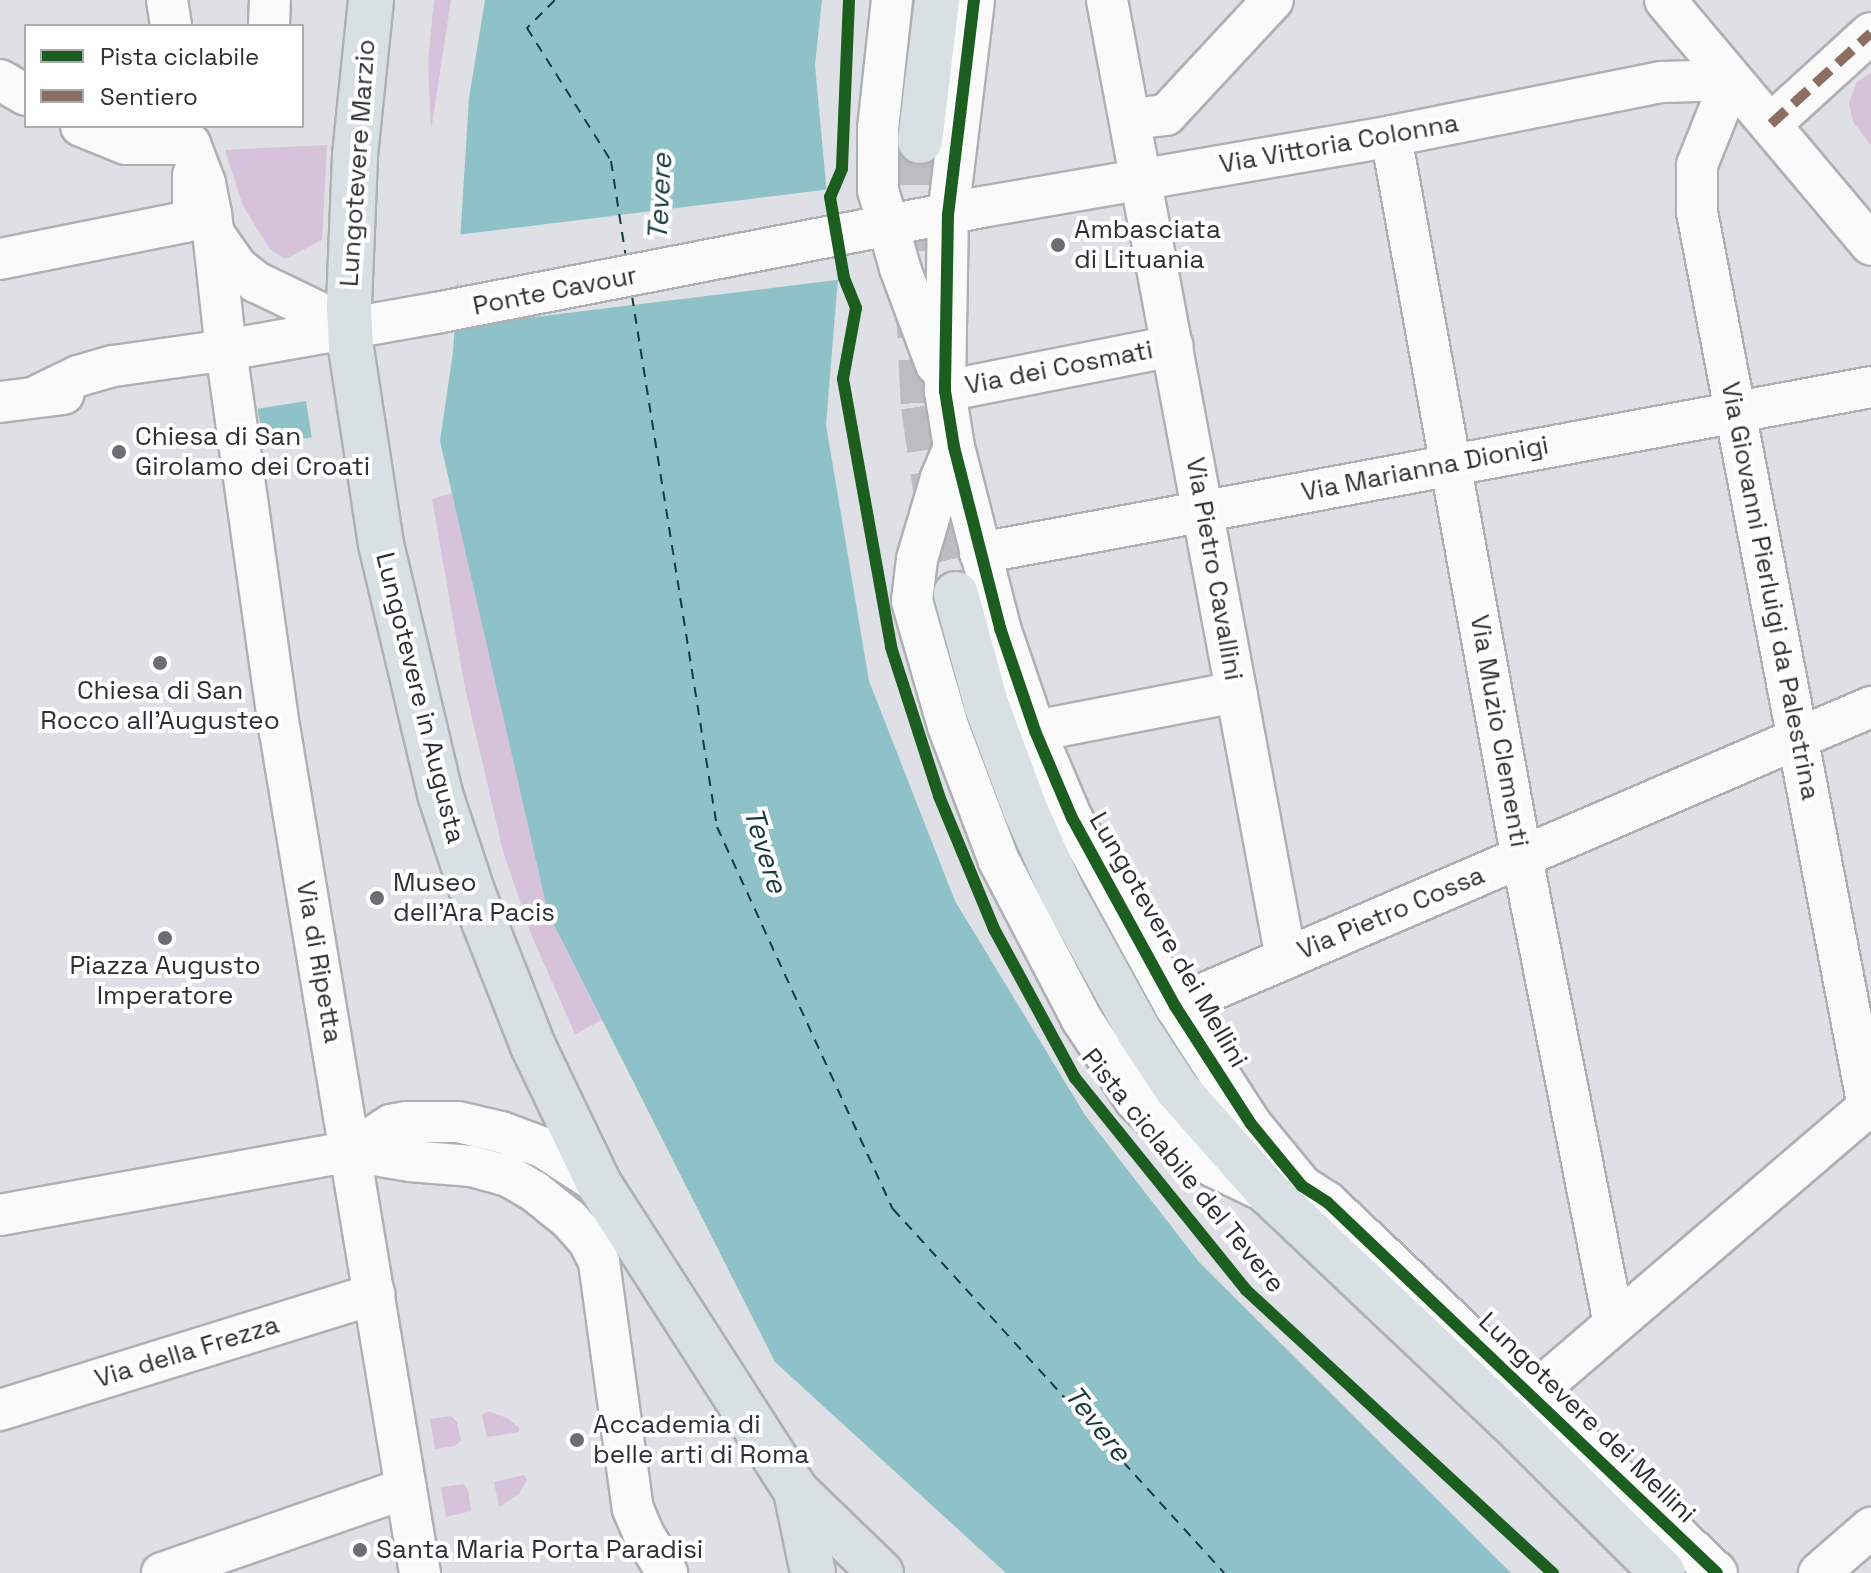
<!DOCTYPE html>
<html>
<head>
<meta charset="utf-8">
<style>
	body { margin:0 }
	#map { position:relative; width:1871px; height:1573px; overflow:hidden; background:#dee0e5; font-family:"Space Grotesk",sans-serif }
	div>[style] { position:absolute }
	.green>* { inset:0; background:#d6c2da }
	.water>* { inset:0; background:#8ec2c8; transform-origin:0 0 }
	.pier>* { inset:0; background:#dee0e5; transform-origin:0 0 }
	.ferry>* { height:2px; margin-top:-1px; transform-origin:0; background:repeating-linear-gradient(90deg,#163a3d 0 10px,transparent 0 18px) }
	.major-tunnel>* { height:44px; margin-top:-22px; transform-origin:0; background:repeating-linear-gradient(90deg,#bbbdc1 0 44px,transparent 0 66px) }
	.roads { filter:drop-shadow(2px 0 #aeb0b4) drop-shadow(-2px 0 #aeb0b4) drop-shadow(0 2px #aeb0b4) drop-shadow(0 -2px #aeb0b4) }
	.minor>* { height:40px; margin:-20px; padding:0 20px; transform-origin:20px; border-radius:20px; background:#fafafb }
	.major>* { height:44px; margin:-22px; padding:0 22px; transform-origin:22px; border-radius:22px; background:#d9e0e4 }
	.quiet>* { height:10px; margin-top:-5px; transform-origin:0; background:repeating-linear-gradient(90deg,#8d6e63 0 20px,transparent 0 30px) }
	.cycleway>* { height:12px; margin:-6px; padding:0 6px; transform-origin:6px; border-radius:6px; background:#1b5e20 }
	.dots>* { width:22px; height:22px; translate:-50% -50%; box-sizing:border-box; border:4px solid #fff; border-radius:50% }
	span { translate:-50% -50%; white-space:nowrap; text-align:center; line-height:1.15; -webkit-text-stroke:8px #fff; paint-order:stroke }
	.street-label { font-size:26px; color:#2e3033 }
	.poi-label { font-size:26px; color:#2e3033 }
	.left { translate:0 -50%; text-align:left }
	.water-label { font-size:28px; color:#163a3d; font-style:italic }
	.legend { position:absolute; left:24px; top:24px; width:280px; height:104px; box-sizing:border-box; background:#fff; border:2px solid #abacad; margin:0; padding:10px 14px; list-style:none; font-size:24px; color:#2e3033 }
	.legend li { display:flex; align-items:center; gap:16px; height:40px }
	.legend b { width:40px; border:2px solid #abacad }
</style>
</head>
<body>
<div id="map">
	<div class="green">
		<div style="clip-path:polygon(434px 0,451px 0,431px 131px,428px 62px)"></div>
		<div style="clip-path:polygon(1871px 73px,1871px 145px,1853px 122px,1849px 103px,1857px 82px)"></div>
		<div style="clip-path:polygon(327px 145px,322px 240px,285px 259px,270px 249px,243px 206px,225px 150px)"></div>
		<div style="clip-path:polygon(452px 493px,548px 913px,602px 1020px,575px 1034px,531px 934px,503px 851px,465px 688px,432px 499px)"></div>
		<div style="clip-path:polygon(488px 1411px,507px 1418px,519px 1428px,519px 1432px,487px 1437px,482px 1415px)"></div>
		<div style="clip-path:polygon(451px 1416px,457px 1422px,461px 1441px,455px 1446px,435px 1449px,430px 1419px)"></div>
		<div style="clip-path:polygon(524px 1475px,527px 1480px,519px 1494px,499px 1507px,494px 1482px)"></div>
		<div style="clip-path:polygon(464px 1484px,468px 1490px,471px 1511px,446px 1517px,441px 1487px)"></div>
	</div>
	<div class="water">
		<div style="clip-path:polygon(485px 0,822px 0,815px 65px,827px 195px,839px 266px,826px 425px,869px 681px,955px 901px,1085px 1115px,1199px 1262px,1511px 1573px,1006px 1573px,775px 1362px,548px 913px,440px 441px,453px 352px,469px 98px)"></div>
		<div style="left:306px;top:401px;width:37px;height:49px;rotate:81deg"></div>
	</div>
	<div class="pier">
		<div style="left:831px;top:189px;width:91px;height:382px;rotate:83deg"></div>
	</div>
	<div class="ferry">
		<div style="left:555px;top:0;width:40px;rotate:135deg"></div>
		<div style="left:527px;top:28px;width:157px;rotate:57.7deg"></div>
		<div style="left:611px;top:161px;width:98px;rotate:81.2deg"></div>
		<div style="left:632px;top:296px;width:538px;rotate:80.91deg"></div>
		<div style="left:717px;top:827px;width:421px;rotate:65.3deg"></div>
		<div style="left:893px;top:1209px;width:492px;rotate:47.7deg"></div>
	</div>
	<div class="major-tunnel">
		<div style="left:920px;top:141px;width:152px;rotate:91.1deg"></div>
		<div style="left:917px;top:293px;width:113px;rotate:87deg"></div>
		<div style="left:923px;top:406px;width:112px;rotate:81.8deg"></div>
		<div style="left:939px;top:517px;width:79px;rotate:77.6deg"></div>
	</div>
	<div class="roads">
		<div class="minor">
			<div style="left:167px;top:0;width:26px;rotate:81deg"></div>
			<div style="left:892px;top:0;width:129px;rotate:96.2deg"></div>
			<div style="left:878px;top:128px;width:62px;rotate:90deg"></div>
			<div style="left:878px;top:190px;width:81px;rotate:74.2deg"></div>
			<div style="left:900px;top:268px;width:103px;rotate:69.6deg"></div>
			<div style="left:974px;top:0;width:216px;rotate:96.9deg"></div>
			<div style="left:948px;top:214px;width:177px;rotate:91deg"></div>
			<div style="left:945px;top:391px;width:57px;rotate:80.9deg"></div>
			<div style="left:954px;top:447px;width:187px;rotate:75.7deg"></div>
			<div style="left:1000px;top:628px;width:109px;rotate:71.2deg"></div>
			<div style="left:1035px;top:731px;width:95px;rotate:67deg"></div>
			<div style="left:1072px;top:818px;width:214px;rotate:61.3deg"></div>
			<div style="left:1175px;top:1006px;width:140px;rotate:57.2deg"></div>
			<div style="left:1251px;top:1124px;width:80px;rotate:50.6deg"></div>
			<div style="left:1302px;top:1186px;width:30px;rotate:33deg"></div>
			<div style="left:1327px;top:1202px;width:538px;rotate:43.57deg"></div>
			<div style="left:1107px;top:0;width:975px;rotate:79.42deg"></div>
			<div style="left:1665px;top:0;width:320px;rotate:49.9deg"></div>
			<div style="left:269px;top:26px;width:26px;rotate:-88deg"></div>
			<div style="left:0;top:80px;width:30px;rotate:30deg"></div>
			<div style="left:1731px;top:80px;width:92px;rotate:111.8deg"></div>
			<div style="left:1697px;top:165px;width:47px;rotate:90deg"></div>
			<div style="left:1697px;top:212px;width:911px;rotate:79.18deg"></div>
			<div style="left:1132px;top:119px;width:34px;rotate:-7deg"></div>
			<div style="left:1166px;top:115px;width:157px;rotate:-47.1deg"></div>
			<div style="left:1771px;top:124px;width:135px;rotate:-42.3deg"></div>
			<div style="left:81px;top:126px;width:48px;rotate:21.8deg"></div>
			<div style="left:126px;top:144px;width:64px"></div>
			<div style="left:1391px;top:136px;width:707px;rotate:79.74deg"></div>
			<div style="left:1517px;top:832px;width:501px;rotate:78.85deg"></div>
			<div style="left:190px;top:144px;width:42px;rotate:69deg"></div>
			<div style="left:205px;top:183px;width:31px;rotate:79deg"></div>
			<div style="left:211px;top:213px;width:138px;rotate:83.8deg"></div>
			<div style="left:226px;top:350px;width:386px;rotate:82deg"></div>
			<div style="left:280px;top:732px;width:853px;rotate:80.55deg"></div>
			<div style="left:214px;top:234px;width:39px;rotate:55deg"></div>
			<div style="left:236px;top:266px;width:26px;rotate:39deg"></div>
			<div style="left:256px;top:282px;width:103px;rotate:25.8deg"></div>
			<div style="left:0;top:259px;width:189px;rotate:-11.3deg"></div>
			<div style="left:185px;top:222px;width:14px;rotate:-54deg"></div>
			<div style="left:193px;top:211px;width:36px;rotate:-90deg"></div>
			<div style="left:945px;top:391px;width:232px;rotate:-11.2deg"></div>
			<div style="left:39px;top:395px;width:43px;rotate:-26deg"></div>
			<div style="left:78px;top:376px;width:37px;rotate:-16deg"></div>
			<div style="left:114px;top:366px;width:113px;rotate:-8.1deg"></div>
			<div style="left:226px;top:350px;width:213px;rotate:-10deg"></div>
			<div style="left:436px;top:313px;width:556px;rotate:-10.99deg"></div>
			<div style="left:982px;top:207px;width:415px;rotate:-9.8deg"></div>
			<div style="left:1391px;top:136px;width:276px;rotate:-11.3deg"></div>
			<div style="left:1662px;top:82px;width:69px;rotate:-1.7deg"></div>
			<div style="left:0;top:402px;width:64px;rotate:-7.2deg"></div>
			<div style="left:954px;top:447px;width:34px;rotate:113deg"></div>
			<div style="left:941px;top:478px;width:84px;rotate:106.5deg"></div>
			<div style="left:917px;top:559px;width:42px;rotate:96.8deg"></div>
			<div style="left:912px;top:601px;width:130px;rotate:73.9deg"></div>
			<div style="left:948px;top:726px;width:144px;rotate:69.3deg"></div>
			<div style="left:999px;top:861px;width:177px;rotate:62.4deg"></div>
			<div style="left:1081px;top:1018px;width:98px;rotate:56.6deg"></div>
			<div style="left:1135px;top:1100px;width:62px;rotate:44.3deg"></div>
			<div style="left:1179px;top:1143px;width:42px;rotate:34.4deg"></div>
			<div style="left:1214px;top:1167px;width:58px;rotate:25.7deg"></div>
			<div style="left:980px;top:553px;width:906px;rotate:-10.55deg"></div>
			<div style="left:1035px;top:731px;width:205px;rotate:-11deg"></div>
			<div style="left:1175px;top:1006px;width:758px;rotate:-23.25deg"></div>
			<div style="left:351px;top:1151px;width:48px;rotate:-33deg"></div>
			<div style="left:391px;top:1125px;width:16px;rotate:-11deg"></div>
			<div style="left:407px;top:1122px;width:51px"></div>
			<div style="left:458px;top:1122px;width:44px;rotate:13.1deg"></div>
			<div style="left:501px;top:1132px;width:46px;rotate:20.4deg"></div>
			<div style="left:544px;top:1148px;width:66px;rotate:33.2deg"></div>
			<div style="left:0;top:1215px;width:357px;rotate:-10.3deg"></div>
			<div style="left:351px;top:1151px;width:60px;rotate:9.6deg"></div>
			<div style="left:410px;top:1161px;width:61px;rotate:4.7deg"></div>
			<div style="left:471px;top:1166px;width:38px;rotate:15deg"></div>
			<div style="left:508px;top:1176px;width:30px;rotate:30deg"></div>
			<div style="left:534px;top:1191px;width:45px;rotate:38.7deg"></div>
			<div style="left:569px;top:1219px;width:28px;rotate:48deg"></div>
			<div style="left:588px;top:1240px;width:25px;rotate:63deg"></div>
			<div style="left:599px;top:1262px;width:249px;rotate:82.2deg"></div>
			<div style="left:633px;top:1509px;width:26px;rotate:67deg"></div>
			<div style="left:643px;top:1533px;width:47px;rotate:59deg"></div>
			<div style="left:0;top:1410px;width:392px;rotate:-17.2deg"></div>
			<div style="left:1513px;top:1411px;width:472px;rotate:-40.6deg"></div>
			<div style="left:162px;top:1573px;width:258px;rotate:-19.2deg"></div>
			<div style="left:1819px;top:1573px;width:69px;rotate:-40.9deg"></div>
		</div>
		<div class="major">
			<div style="left:371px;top:0;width:157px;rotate:95.9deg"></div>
			<div style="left:355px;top:156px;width:150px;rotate:92.3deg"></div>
			<div style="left:349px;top:306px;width:42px;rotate:87.3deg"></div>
			<div style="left:351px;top:348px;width:198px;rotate:81.3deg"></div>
			<div style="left:381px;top:544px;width:257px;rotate:76.7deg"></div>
			<div style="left:440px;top:794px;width:102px;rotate:71.7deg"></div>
			<div style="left:472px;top:891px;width:167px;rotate:68.5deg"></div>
			<div style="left:533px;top:1046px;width:153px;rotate:64.4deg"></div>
			<div style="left:599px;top:1184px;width:365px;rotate:57.3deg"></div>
			<div style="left:796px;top:1491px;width:118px;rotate:44deg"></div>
			<div style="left:920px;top:141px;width:142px;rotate:-83.1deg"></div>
			<div style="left:956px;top:594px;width:114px;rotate:74.7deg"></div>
			<div style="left:986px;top:704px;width:112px;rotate:69.6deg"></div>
			<div style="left:1025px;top:809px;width:89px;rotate:66deg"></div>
			<div style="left:1061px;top:890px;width:163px;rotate:61.1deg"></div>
			<div style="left:1140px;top:1033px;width:67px;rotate:56.5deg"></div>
			<div style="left:1177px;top:1089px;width:140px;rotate:48.5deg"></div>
			<div style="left:1270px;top:1194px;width:325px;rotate:43.4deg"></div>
			<div style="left:1506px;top:1417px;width:221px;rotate:44.8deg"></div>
			<div style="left:796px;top:1491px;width:84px;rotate:78.3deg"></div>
		</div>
	</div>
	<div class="quiet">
		<div style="left:1771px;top:124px;width:135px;rotate:-42.3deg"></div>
	</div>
	<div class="cycleway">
		<div style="left:849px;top:0;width:169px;rotate:92.4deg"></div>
		<div style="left:842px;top:169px;width:30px;rotate:113deg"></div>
		<div style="left:830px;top:197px;width:82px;rotate:80.2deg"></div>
		<div style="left:844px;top:278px;width:32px;rotate:68deg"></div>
		<div style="left:856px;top:308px;width:72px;rotate:100.4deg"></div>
		<div style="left:843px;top:379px;width:272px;rotate:79.8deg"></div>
		<div style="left:891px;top:647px;width:157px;rotate:72.1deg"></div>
		<div style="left:939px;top:796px;width:144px;rotate:67.5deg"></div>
		<div style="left:994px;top:929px;width:170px;rotate:61.5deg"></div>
		<div style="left:1075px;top:1078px;width:272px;rotate:51.1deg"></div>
		<div style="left:1246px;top:1290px;width:418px;rotate:42.7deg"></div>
		<div style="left:974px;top:0;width:216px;rotate:96.9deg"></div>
		<div style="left:948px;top:214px;width:177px;rotate:91deg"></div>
		<div style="left:945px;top:391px;width:57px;rotate:80.9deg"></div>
		<div style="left:954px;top:447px;width:187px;rotate:75.7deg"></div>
		<div style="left:1000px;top:628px;width:109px;rotate:71.2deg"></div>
		<div style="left:1035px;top:731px;width:95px;rotate:67deg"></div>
		<div style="left:1072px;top:818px;width:214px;rotate:61.3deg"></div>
		<div style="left:1175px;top:1006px;width:140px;rotate:57.2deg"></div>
		<div style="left:1251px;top:1124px;width:80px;rotate:50.6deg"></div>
		<div style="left:1302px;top:1186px;width:30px;rotate:33deg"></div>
		<div style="left:1327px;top:1202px;width:538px;rotate:43.57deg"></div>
	</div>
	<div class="dots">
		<div style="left:1058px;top:245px;background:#6c6e71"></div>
		<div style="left:119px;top:452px;background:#6c6e71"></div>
		<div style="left:160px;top:663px;background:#6c6e71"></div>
		<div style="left:377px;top:898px;background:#6c6e71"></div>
		<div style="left:165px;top:938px;background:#6c6e71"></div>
		<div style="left:577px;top:1440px;background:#6c6e71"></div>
		<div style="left:360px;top:1550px;background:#6c6e71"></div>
	</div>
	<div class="street-label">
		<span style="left:1339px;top:144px;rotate:-10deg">Via Vittoria Colonna</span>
		<span style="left:358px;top:163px;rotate:-86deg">Lungotevere Marzio</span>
		<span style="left:555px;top:291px;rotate:-11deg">Ponte Cavour</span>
		<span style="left:1059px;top:368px;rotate:-11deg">Via dei Cosmati</span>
		<span style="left:1425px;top:469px;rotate:-11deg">Via Marianna Dionigi</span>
		<span style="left:1214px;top:569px;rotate:80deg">Via Pietro Cavallini</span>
		<span style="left:1770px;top:591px;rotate:79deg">Via Giovanni Pierluigi da Palestrina</span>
		<span style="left:420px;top:698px;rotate:76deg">Lungotevere in Augusta</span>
		<span style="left:1499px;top:731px;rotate:80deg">Via Muzio Clementi</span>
		<span style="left:1391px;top:913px;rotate:-23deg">Via Pietro Cossa</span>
		<span style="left:1168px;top:940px;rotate:60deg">Lungotevere dei Mellini</span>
		<span style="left:319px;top:962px;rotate:80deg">Via di Ripetta</span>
		<span style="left:1183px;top:1171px;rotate:51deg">Pista ciclabile del Tevere</span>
		<span style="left:187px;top:1352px;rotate:-17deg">Via della Frezza</span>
		<span style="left:1587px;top:1418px;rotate:44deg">Lungotevere dei Mellini</span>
	</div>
	<div class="poi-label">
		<span class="left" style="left:1074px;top:245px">Ambasciata<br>di Lituania</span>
		<span class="left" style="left:135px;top:452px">Chiesa di San<br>Girolamo dei Croati</span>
		<span style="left:160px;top:706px">Chiesa di San<br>Rocco all'Augusteo</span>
		<span class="left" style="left:393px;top:898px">Museo<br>dell'Ara Pacis</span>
		<span style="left:165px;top:981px">Piazza Augusto<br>Imperatore</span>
		<span class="left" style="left:593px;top:1440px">Accademia di<br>belle arti di Roma</span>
		<span class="left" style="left:376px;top:1550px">Santa Maria Porta Paradisi</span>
	</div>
	<div class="water-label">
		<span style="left:659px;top:197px;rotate:-87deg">Tevere</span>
		<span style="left:766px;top:850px;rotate:73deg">Tevere</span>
		<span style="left:1098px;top:1423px;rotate:52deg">Tevere</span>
	</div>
	<ul class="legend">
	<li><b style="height:10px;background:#1b5e20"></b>Pista ciclabile</li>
	<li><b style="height:10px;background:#8d6e63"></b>Sentiero</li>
	</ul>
</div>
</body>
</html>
